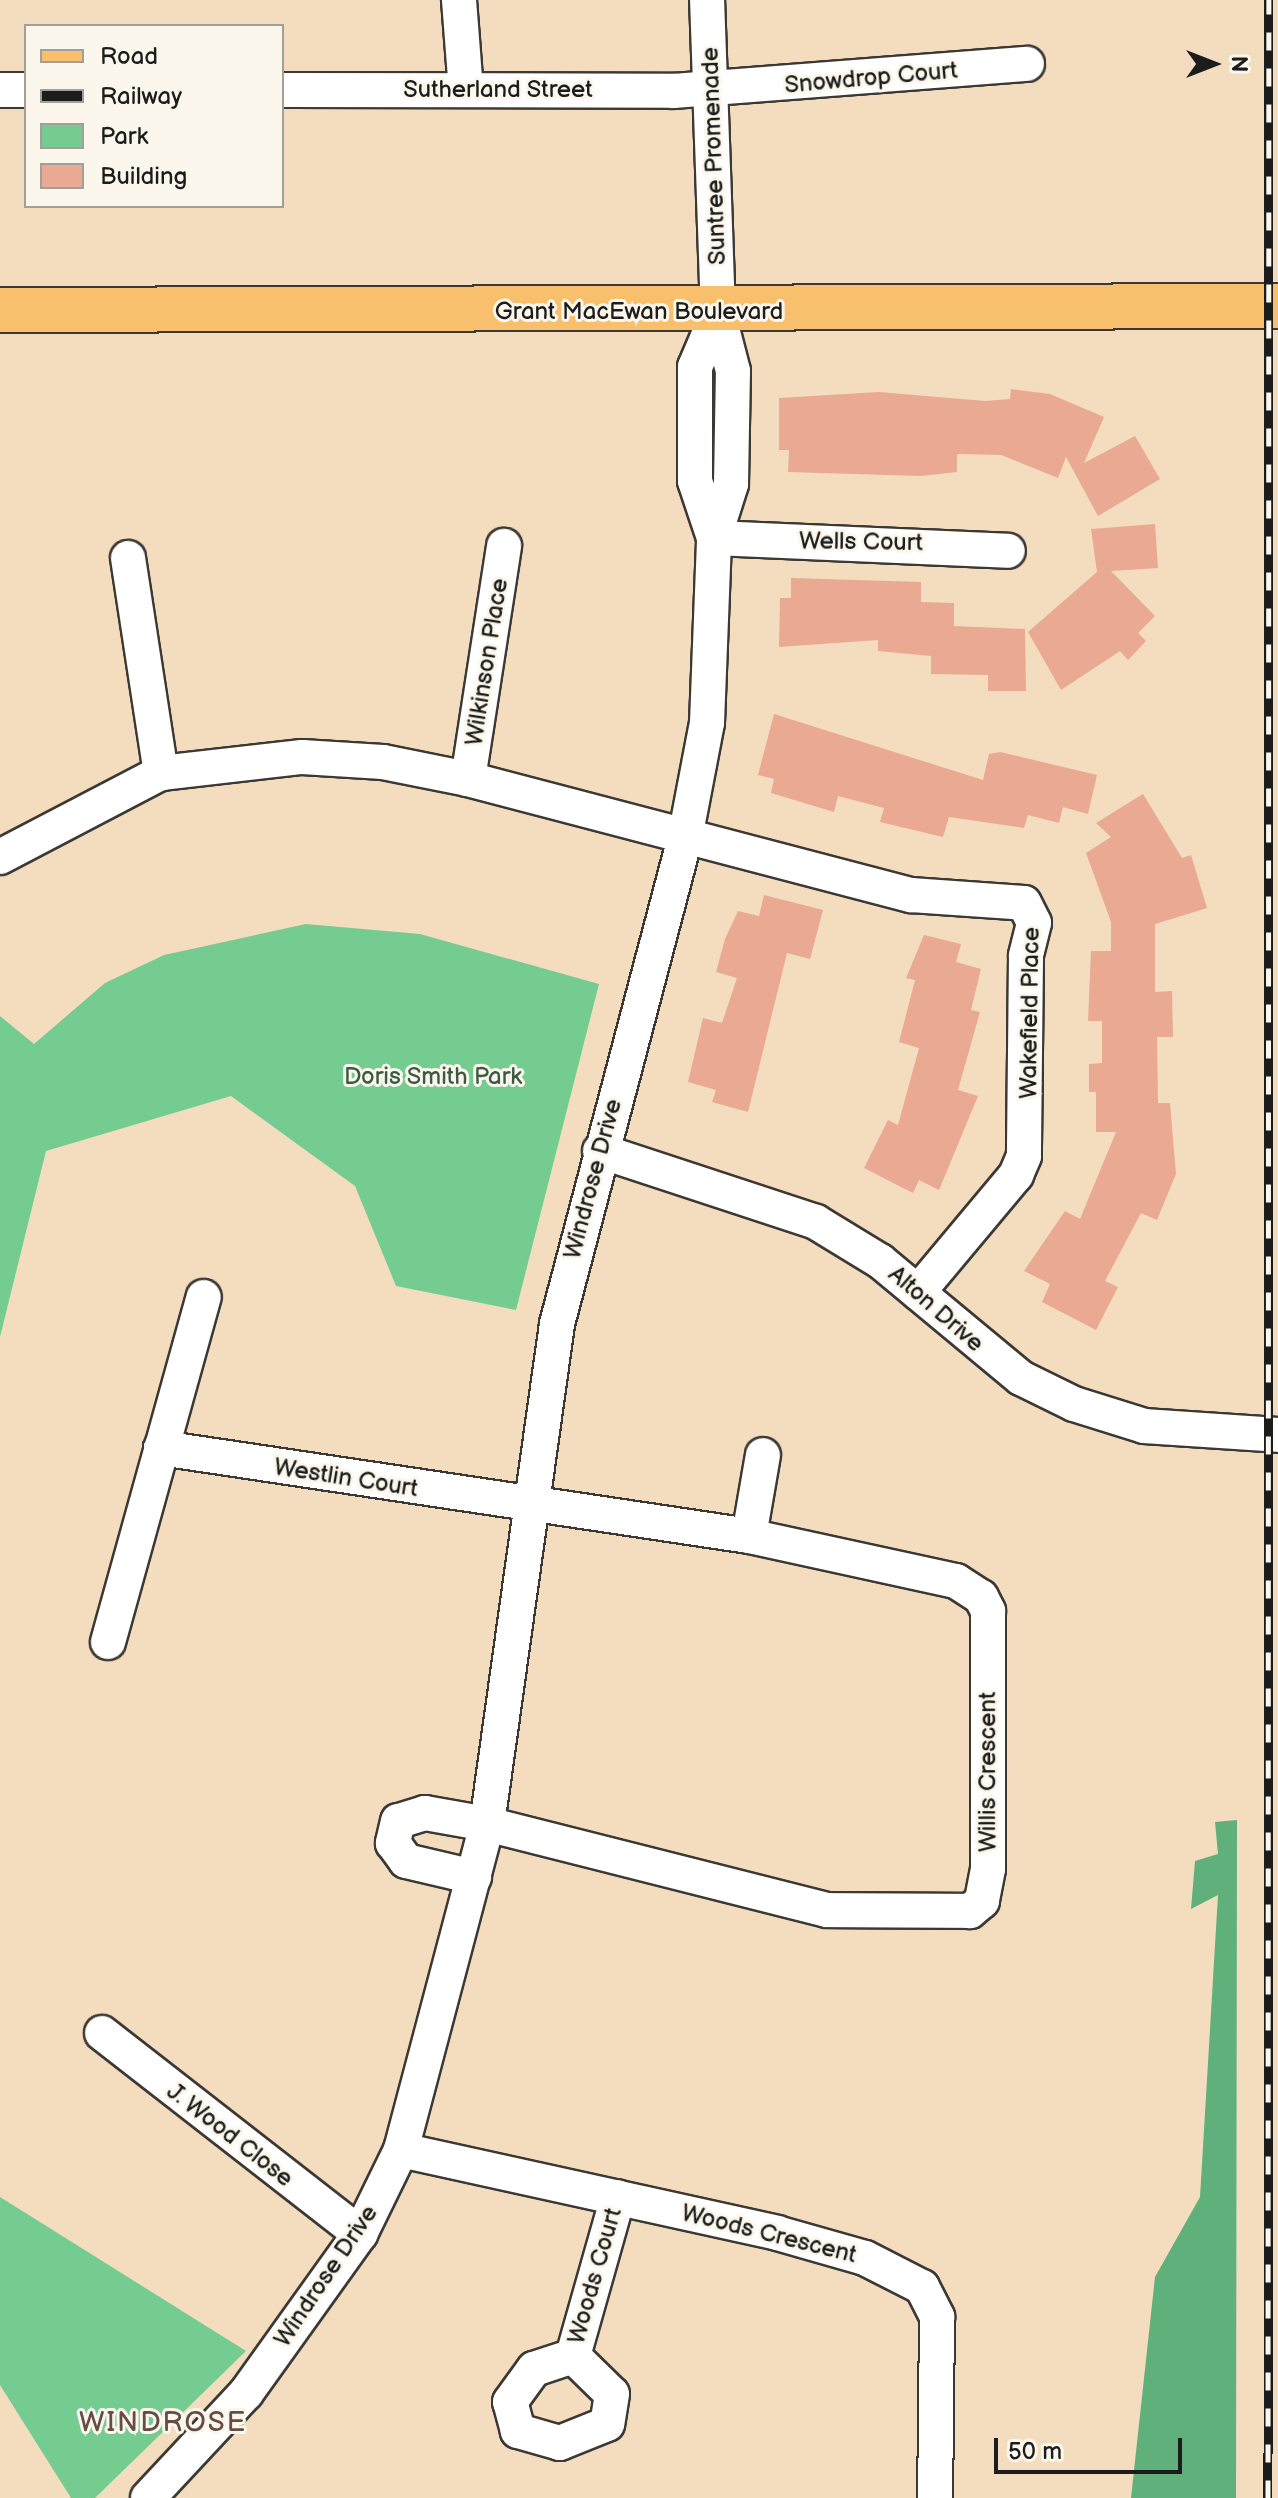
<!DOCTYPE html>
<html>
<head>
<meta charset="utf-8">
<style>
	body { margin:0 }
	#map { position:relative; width:1278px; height:2498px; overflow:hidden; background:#f4dcbf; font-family:"Balsamiq Sans",sans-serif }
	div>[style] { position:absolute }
	.green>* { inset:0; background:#74cc91 }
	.forest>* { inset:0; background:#5fb07b }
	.building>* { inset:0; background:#e9a993 }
	.roads { filter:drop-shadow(2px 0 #3c3934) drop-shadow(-2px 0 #3c3934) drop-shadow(0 2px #3c3934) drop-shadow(0 -2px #3c3934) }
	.minor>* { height:34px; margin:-17px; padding:0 17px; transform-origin:17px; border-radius:17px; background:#fff }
	.major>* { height:44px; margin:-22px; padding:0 22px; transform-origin:22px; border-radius:22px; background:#f8bf6c }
	.rail>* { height:9px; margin-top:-4.5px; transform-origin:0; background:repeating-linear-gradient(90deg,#fbf7ec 0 18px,#1c1c1c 0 36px); box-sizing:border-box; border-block:2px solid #1c1c1c }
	span { translate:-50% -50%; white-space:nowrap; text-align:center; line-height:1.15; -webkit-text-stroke:6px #fbf7ec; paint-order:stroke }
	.street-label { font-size:24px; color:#1c1c1c }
	.park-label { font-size:24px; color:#3b5a45 }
	.quarter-label { font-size:28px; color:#644d46; letter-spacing:2px }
	.legend { position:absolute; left:24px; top:24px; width:260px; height:184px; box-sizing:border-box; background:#fbf7ec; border:2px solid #a29f99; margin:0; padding:10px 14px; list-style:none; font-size:24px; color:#1c1c1c }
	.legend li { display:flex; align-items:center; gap:16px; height:40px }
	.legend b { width:40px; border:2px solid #a29f99 }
	.north { position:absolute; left:1174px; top:24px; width:80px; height:80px; -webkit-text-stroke:6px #fbf7ec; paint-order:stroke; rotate:90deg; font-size:22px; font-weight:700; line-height:32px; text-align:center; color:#1c1c1c }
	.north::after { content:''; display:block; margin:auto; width:28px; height:36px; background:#1c1c1c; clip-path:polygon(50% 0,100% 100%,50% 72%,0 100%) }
	.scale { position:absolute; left:994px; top:2438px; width:188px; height:36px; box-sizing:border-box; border:4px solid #1c1c1c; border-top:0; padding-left:10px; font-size:24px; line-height:28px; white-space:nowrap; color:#1c1c1c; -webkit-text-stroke:6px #fbf7ec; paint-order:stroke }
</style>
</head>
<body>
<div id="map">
	<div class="green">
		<div style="clip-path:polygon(306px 924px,420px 934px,599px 984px,516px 1310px,396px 1286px,355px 1186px,231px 1096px,46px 1151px,0 1337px,0 1016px,34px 1044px,105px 983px,164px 955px)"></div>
		<div style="clip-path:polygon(0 2197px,246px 2351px,95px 2498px,71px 2498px,0 2385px)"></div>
	</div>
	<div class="forest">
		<div style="clip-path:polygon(1237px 1820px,1236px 2498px,1131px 2498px,1155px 2277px,1200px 2197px,1218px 1895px,1191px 1909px,1195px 1861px,1218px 1854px,1215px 1822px)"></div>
	</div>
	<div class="building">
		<div style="clip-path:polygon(1011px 389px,1050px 394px,1104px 417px,1084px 463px,1135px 436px,1160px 479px,1098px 516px,1066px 457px,1058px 478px,1001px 455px,957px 454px,957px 472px,921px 476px,788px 472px,789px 450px,779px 450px,779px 398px,879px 392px,985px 401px,1010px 399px)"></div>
		<div style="clip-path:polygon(1155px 524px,1158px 568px,1111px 571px,1155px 616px,1138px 633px,1146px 641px,1128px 660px,1120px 651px,1061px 690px,1028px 632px,1097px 572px,1091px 529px)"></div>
		<div style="clip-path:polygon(791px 578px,921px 582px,921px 602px,954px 603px,954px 626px,1025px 629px,1026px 691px,988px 691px,988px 675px,931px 674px,931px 656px,878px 651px,878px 640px,779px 647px,780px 598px,791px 598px)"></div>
		<div style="clip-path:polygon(774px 714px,983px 780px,989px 754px,1000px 752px,1097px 775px,1088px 814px,1063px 807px,1059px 823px,1028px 815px,1024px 828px,949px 817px,943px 837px,880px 822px,884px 808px,838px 796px,834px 812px,771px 793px,774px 779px,758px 775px)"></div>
		<div style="clip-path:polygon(1143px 794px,1182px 858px,1191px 855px,1207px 908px,1155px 924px,1155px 992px,1172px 991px,1173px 1037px,1157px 1037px,1158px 1103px,1170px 1103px,1176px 1174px,1157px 1220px,1141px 1213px,1105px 1281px,1118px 1287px,1096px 1330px,1042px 1302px,1050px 1284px,1024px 1271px,1065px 1211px,1080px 1219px,1116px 1132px,1096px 1132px,1096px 1092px,1089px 1092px,1089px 1064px,1102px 1063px,1102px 1021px,1088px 1021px,1091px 951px,1111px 951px,1111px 922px,1086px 853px,1111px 837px,1096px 823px)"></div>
		<div style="clip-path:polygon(764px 895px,823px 910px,810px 959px,787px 953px,748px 1112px,712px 1102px,716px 1090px,688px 1082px,703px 1018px,722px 1023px,737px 978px,716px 972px,725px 939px,738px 911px,759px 916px)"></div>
		<div style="clip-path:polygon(924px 935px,961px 944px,956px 962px,981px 969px,971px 1010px,980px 1012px,958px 1090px,978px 1096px,939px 1190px,919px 1180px,913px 1193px,864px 1168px,888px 1120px,898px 1125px,919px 1048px,899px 1042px,915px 980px,906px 978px)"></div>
	</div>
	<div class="roads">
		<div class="minor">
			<div style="left:459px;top:0;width:90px;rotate:85.6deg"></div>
			<div style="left:0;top:90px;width:26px"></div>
			<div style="left:282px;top:90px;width:392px;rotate:0.1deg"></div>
			<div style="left:674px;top:91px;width:354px;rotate:-4.4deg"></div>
			<div style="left:714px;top:538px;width:294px;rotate:2.5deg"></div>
			<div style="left:714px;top:538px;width:60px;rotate:-108.4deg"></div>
			<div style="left:695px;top:481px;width:114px;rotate:-90deg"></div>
			<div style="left:695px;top:367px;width:59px;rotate:-66.9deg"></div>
			<div style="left:128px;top:558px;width:218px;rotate:81.3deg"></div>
			<div style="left:468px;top:779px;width:236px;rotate:-81.2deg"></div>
			<div style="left:0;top:857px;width:182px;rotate:-27.6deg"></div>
			<div style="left:161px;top:773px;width:142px;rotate:-6.5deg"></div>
			<div style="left:302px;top:757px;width:81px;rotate:3.5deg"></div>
			<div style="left:383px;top:762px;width:87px;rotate:11.3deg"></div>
			<div style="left:468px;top:779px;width:458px;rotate:14.7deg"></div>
			<div style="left:911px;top:895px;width:113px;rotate:4deg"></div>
			<div style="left:1024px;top:903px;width:22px;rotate:63deg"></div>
			<div style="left:1034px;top:923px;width:34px;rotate:104deg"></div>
			<div style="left:1026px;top:956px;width:200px;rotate:90.6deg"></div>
			<div style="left:1024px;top:1156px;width:21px;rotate:113deg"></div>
			<div style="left:1016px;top:1175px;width:153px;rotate:129.9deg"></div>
			<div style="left:600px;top:1151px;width:227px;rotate:18.2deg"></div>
			<div style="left:816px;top:1222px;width:75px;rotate:31.4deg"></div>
			<div style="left:880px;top:1261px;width:183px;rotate:39.7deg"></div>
			<div style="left:1021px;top:1378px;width:59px;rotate:26.1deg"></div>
			<div style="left:1074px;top:1404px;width:73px;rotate:17.4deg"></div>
			<div style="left:1144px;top:1426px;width:134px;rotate:3.8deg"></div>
			<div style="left:161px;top:1448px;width:595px;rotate:8.51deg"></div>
			<div style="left:749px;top:1536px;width:212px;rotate:12.3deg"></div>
			<div style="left:956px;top:1581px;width:30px;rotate:33deg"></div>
			<div style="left:981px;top:1597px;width:16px;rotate:63deg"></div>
			<div style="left:988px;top:1611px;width:258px;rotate:90deg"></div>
			<div style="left:988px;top:1869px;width:33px;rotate:101deg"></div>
			<div style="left:982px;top:1901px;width:16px;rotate:140deg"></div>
			<div style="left:970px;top:1911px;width:143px;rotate:-179.6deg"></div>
			<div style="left:827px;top:1910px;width:351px;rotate:-165.8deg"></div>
			<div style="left:487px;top:1824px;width:63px;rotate:-169.9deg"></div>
			<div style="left:425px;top:1813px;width:28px;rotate:163deg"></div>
			<div style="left:398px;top:1821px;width:23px;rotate:103deg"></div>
			<div style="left:393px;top:1843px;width:22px;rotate:54deg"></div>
			<div style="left:406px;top:1861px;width:70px;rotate:13.2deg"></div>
			<div style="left:749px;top:1536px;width:82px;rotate:-80.2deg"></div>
			<div style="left:108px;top:1642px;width:358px;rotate:-74.5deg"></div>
			<div style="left:102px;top:2033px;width:327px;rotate:37.9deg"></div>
			<div style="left:401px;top:2150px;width:385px;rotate:12.4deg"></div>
			<div style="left:777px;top:2233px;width:91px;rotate:15.9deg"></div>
			<div style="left:865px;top:2258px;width:64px;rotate:27deg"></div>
			<div style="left:922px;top:2287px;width:34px;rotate:63deg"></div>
			<div style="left:937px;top:2317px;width:181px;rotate:90.6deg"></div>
			<div style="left:573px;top:2356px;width:54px;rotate:44.3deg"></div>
			<div style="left:612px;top:2394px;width:30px;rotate:99deg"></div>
			<div style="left:607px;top:2424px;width:51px;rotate:158deg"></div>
			<div style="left:560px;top:2443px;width:44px;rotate:-164.1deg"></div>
			<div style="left:518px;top:2431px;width:30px;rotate:-105deg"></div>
			<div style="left:510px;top:2402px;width:41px;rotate:-54deg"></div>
			<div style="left:534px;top:2369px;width:41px;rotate:-18.4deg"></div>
			<div style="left:573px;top:2356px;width:165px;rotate:-74.2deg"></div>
			<div style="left:148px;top:2498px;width:144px;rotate:-47deg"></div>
			<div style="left:246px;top:2393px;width:196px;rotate:-54.4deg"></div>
			<div style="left:360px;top:2234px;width:93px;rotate:-64deg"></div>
			<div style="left:401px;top:2150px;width:337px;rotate:-75.2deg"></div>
			<div style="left:487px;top:1824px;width:505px;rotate:-82.03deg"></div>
			<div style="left:557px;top:1324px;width:503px;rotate:-75.24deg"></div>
			<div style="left:685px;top:838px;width:117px;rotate:-79.2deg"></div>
			<div style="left:707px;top:723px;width:185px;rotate:-87.8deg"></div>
			<div style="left:714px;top:538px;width:57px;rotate:-72.5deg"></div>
			<div style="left:731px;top:484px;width:113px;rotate:-89deg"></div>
			<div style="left:733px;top:371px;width:60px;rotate:-104.5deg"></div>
			<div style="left:718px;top:313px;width:313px;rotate:-92deg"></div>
		</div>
		<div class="major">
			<div style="left:0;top:310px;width:1278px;rotate:-0.18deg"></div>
		</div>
	</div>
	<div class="rail">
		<div style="left:1268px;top:2498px;width:2498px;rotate:-89.98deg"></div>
	</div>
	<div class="street-label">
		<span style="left:871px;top:78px;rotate:-5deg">Snowdrop Court</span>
		<span style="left:498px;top:90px">Sutherland Street</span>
		<span style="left:714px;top:156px;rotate:-92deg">Suntree Promenade</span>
		<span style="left:639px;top:312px">Grant MacEwan Boulevard</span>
		<span style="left:861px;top:542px;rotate:1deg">Wells Court</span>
		<span style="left:487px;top:662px;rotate:-81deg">Wilkinson Place</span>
		<span style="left:1030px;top:1013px;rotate:-89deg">Wakefield Place</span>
		<span style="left:593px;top:1179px;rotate:-75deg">Windrose Drive</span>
		<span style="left:936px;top:1309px;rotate:41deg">Alton Drive</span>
		<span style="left:346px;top:1478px;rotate:9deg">Westlin Court</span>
		<span style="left:988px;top:1772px;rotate:-90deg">Willis Crescent</span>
		<span style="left:230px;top:2135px;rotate:38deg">J. Wood Close</span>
		<span style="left:769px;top:2234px;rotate:14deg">Woods Crescent</span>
		<span style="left:326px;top:2276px;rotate:-56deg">Windrose Drive</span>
		<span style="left:595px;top:2276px;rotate:-74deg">Woods Court</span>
	</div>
	<div class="park-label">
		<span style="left:433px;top:1077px">Doris Smith Park</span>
	</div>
	<div class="quarter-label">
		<span style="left:163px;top:2423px">WINDROSE</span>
	</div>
	<ul class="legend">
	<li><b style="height:10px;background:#f8bf6c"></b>Road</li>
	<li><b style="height:10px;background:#1c1c1c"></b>Railway</li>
	<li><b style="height:22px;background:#74cc91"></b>Park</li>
	<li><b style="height:22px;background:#e9a993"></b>Building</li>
	</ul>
	<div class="north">N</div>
	<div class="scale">50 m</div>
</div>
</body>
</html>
